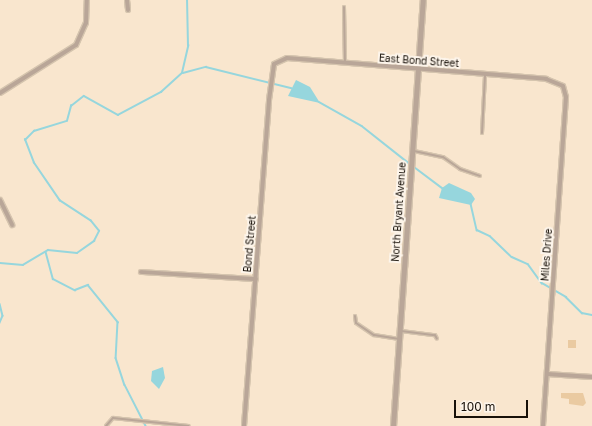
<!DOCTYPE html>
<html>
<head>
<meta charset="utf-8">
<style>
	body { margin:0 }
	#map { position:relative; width:592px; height:426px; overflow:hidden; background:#f9e6ce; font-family:"Golos Text",sans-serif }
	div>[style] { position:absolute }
	.water>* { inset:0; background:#96d6dd }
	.stream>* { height:1.5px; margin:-0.75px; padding:0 0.75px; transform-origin:0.75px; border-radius:0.75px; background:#96d6dd }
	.building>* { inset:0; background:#eacaa1; transform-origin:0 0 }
	.roads { filter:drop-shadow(1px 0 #d5c4ae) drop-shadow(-1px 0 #d5c4ae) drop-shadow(0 1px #d5c4ae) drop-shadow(0 -1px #d5c4ae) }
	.service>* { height:2px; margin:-1px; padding:0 1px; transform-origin:1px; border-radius:1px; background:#b9a698 }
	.minor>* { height:4px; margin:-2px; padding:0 2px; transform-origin:2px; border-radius:2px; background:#b9a698 }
	.tertiary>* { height:5px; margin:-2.5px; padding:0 2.5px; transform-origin:2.5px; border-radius:2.5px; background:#b9a698 }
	span { translate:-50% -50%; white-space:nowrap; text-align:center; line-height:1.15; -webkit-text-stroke:4px #fdf5eb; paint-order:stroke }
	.street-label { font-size:10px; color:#181109 }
	.scale { position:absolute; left:454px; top:400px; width:74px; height:18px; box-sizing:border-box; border:2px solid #181109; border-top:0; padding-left:5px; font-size:12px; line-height:14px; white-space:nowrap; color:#181109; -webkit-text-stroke:3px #fdf5eb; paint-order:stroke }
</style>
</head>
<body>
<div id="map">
	<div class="water">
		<div style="clip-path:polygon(296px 80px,310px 87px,320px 103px,288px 96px)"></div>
		<div style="clip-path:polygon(449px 183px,471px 193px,475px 199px,471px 205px,439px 198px,442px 188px)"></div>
		<div style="clip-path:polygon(163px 367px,165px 378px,159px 389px,151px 381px,152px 371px)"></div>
	</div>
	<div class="stream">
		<div style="left:183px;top:73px;width:24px;rotate:-15deg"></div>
		<div style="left:206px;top:67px;width:88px;rotate:13.9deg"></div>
		<div style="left:319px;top:102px;width:49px;rotate:29.2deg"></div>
		<div style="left:362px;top:126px;width:61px;rotate:38.4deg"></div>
		<div style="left:413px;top:166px;width:38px;rotate:37deg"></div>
		<div style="left:471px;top:204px;width:27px;rotate:77deg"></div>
		<div style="left:477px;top:230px;width:14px;rotate:25deg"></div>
		<div style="left:490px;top:236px;width:30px;rotate:44deg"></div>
		<div style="left:512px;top:257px;width:17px;rotate:24deg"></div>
		<div style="left:528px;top:264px;width:24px;rotate:54deg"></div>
		<div style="left:542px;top:283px;width:28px;rotate:30deg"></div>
		<div style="left:566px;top:297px;width:23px;rotate:45deg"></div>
		<div style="left:582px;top:313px;width:10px;rotate:11deg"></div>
		<div style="left:46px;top:252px;width:28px;rotate:75deg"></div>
		<div style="left:53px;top:279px;width:25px;rotate:27deg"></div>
		<div style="left:75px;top:290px;width:14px;rotate:-21deg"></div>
		<div style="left:88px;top:285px;width:48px;rotate:51deg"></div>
		<div style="left:118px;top:322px;width:36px;rotate:93deg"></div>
		<div style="left:116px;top:358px;width:28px;rotate:72deg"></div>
		<div style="left:125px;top:385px;width:46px;rotate:62.9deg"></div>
		<div style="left:0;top:263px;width:23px;rotate:5deg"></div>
		<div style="left:23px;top:265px;width:29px;rotate:-31deg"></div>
		<div style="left:48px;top:250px;width:29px;rotate:6deg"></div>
		<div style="left:77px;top:253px;width:21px;rotate:-35deg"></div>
		<div style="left:94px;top:241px;width:11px;rotate:-63deg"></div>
		<div style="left:99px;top:231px;width:13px;rotate:-129deg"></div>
		<div style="left:91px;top:221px;width:37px;rotate:-147deg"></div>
		<div style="left:60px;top:201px;width:46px;rotate:-124.4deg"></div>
		<div style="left:34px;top:163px;width:25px;rotate:-111deg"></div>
		<div style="left:25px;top:140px;width:13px;rotate:-45deg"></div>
		<div style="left:34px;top:131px;width:34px;rotate:-17deg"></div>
		<div style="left:67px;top:121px;width:16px;rotate:-75deg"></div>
		<div style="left:71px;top:106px;width:16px;rotate:-38deg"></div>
		<div style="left:84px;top:96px;width:39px;rotate:29deg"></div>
		<div style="left:118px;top:115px;width:49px;rotate:-28.1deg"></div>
		<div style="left:161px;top:92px;width:28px;rotate:-42deg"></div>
		<div style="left:182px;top:73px;width:28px;rotate:-77deg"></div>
		<div style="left:188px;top:46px;width:46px;rotate:-91.2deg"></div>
		<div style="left:0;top:304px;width:12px;rotate:76deg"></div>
		<div style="left:3px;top:316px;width:8px;rotate:113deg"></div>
	</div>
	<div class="building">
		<div style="left:568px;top:340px;width:8px;height:8px"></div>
		<div style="clip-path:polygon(561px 393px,583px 393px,586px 403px,583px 406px,569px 404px,569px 399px,561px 398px)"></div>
	</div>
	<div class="roads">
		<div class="service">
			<div style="left:344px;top:7px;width:55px;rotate:89deg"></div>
			<div style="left:482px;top:133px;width:58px;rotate:-87deg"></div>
			<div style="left:414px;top:151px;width:30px;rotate:12deg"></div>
			<div style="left:443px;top:157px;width:21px;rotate:35deg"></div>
			<div style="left:460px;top:169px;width:21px;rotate:19deg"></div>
			<div style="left:355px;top:316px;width:7px;rotate:82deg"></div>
			<div style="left:356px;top:323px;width:22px;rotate:34deg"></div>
			<div style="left:374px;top:335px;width:24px;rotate:9deg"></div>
			<div style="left:401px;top:331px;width:34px;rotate:7deg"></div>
			<div style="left:435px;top:335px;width:4px;rotate:63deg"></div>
			<div style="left:106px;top:426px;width:11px;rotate:-49deg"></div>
			<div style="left:113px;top:418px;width:76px;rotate:6deg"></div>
		</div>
		<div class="minor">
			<div style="left:127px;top:0;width:10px;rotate:84deg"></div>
			<div style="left:0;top:93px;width:90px;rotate:-32.3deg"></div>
			<div style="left:76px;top:45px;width:24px;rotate:-66deg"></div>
			<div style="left:86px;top:23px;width:23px;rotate:-88deg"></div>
			<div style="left:0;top:200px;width:28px;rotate:64deg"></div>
			<div style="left:141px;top:272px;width:115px;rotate:3.5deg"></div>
			<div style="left:547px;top:374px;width:45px;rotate:3.8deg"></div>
			<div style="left:244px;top:426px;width:327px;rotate:-85.6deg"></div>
			<div style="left:269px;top:100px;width:36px;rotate:-82deg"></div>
			<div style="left:274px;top:64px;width:14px;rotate:-25deg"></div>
			<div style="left:287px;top:58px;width:260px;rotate:4.6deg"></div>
			<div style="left:546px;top:79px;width:18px;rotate:22deg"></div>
			<div style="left:563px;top:86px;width:11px;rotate:75deg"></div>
			<div style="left:566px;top:97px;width:330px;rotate:94deg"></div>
		</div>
		<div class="tertiary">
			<div style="left:393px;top:426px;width:427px;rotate:-86deg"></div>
		</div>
	</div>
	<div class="street-label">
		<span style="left:419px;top:61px;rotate:4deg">East Bond Street</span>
		<span style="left:399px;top:212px;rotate:-86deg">North Bryant Avenue</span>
		<span style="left:250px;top:244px;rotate:-85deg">Bond Street</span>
		<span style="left:547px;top:255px;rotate:-86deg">Miles Drive</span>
	</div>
	<div class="scale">100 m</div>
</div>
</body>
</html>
